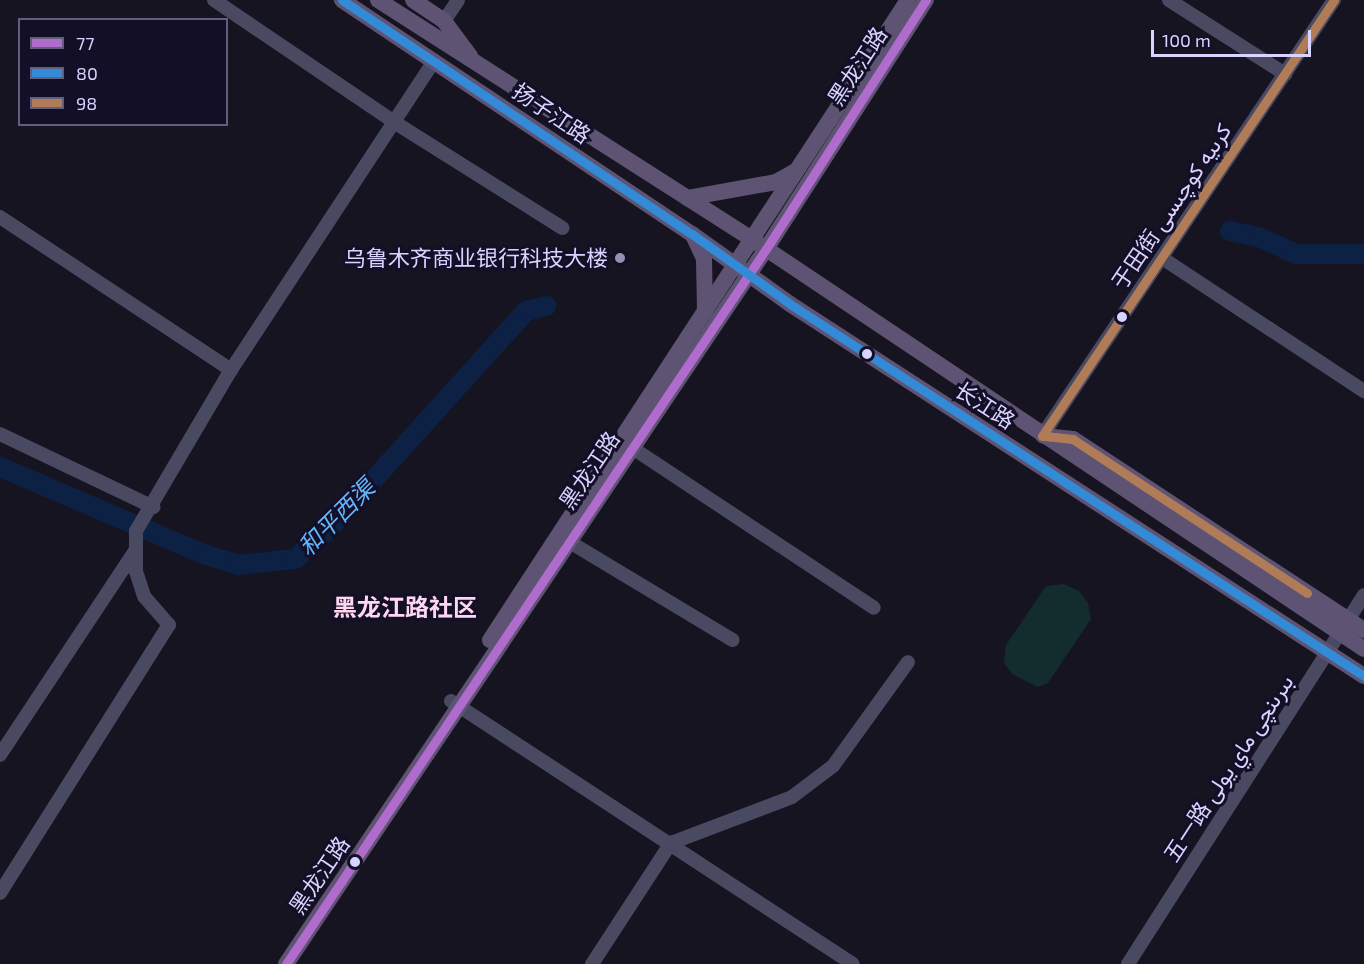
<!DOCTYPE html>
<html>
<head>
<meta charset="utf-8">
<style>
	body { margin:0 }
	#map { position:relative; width:1364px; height:964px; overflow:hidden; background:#161421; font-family:"Exo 2",Vazirmatn,"Noto Sans SC",sans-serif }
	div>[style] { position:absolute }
	.green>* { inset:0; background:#132c2d }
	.river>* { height:20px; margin:-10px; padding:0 10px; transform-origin:10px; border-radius:10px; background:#0d2144 }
	.minor>* { height:14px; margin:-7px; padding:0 7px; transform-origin:7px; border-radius:7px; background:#4a4962 }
	.major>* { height:16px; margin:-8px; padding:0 8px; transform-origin:8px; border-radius:8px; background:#5e5373 }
	.bus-1>* { height:9px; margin:-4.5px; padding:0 4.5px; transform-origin:4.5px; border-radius:4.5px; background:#b06ccc }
	.bus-2>* { height:9px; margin:-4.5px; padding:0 4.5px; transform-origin:4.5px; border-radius:4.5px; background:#338bd7 }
	.bus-3>* { height:9px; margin:-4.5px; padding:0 4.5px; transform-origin:4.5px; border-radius:4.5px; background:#b07c57 }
	.dots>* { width:16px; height:16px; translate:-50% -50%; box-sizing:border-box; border:3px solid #130f26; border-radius:50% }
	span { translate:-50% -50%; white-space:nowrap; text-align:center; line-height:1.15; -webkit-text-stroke:6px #130f26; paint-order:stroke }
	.street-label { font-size:22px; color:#d9d4ff }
	.poi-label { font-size:22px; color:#d9d4ff }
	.right { translate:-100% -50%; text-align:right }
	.water-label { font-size:24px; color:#62b6ff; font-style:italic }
	.neighbourhood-label { font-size:24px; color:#ffd6f0; font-weight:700 }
	.legend { position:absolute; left:18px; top:18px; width:210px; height:108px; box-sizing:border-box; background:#130f26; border:2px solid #625e7d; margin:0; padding:8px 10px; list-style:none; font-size:18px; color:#d9d4ff }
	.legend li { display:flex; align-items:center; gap:12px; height:30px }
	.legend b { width:30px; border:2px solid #625e7d }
	.scale { position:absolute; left:1151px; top:30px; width:160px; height:27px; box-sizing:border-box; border:3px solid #d9d4ff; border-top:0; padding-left:8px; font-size:18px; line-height:21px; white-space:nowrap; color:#d9d4ff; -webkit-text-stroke:4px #130f26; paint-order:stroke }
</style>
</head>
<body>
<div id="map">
	<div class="green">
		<div style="clip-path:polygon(1064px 584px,1079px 591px,1088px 603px,1091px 619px,1048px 683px,1038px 687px,1012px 674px,1004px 663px,1006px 645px,1046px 586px)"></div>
	</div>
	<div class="river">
		<div style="left:1230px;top:231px;width:30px;rotate:12deg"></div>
		<div style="left:1259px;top:237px;width:41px;rotate:24.7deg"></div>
		<div style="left:1296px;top:254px;width:68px"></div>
		<div style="left:0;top:467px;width:221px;rotate:23.2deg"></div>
		<div style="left:203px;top:554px;width:37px;rotate:17deg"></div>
		<div style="left:238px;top:565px;width:57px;rotate:-6deg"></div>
		<div style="left:295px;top:559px;width:47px;rotate:-41.5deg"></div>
		<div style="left:330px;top:528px;width:292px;rotate:-47.9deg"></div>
		<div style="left:526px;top:311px;width:21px;rotate:-14deg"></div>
	</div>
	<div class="minor">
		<div style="left:214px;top:0;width:217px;rotate:34.1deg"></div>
		<div style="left:394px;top:122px;width:199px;rotate:32.2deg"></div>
		<div style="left:1169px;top:0;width:138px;rotate:32.5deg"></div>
		<div style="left:444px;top:21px;width:25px;rotate:-56deg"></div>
		<div style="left:0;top:217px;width:277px;rotate:33.5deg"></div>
		<div style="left:1162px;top:258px;width:242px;rotate:33.4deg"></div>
		<div style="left:0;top:434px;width:170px;rotate:25.5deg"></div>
		<div style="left:1042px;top:436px;width:525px;rotate:-56.19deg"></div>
		<div style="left:631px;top:447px;width:291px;rotate:33.5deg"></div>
		<div style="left:568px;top:541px;width:192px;rotate:31deg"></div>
		<div style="left:451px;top:701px;width:480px;rotate:33.2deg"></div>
		<div style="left:0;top:755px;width:245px;rotate:-56.5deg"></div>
		<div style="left:0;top:893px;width:317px;rotate:-57.8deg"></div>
		<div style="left:169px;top:625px;width:38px;rotate:-131deg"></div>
		<div style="left:144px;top:596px;width:26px;rotate:-108deg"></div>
		<div style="left:136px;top:571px;width:40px;rotate:-90deg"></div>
		<div style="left:136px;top:531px;width:187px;rotate:-59.5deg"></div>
		<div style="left:231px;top:370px;width:370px;rotate:-56.7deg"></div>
		<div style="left:592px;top:964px;width:145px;rotate:-56.9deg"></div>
		<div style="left:671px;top:843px;width:129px;rotate:-20.8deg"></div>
		<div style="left:792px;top:797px;width:51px;rotate:-37.1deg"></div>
		<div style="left:833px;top:766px;width:128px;rotate:-54.2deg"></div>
		<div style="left:1128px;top:964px;width:438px;rotate:-57.4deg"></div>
	</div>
	<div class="major">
		<div style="left:342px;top:0;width:421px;rotate:33.8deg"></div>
		<div style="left:692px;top:234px;width:120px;rotate:35.5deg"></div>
		<div style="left:790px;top:304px;width:684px;rotate:32.95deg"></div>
		<div style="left:378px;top:0;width:445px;rotate:32.6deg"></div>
		<div style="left:753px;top:240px;width:735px;rotate:33.8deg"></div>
		<div style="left:413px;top:0;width:37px;rotate:34deg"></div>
		<div style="left:444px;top:21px;width:44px;rotate:53.4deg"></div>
		<div style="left:687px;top:198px;width:90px;rotate:-10.2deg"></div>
		<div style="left:776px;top:182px;width:23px;rotate:-29deg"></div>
		<div style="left:693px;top:235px;width:26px;rotate:65deg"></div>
		<div style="left:704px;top:259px;width:53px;rotate:88.9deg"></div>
		<div style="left:1044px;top:436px;width:29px;rotate:6deg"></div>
		<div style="left:1073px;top:439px;width:348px;rotate:33.3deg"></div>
		<div style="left:490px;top:640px;width:764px;rotate:-56.85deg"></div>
		<div style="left:286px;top:964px;width:861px;rotate:-56.13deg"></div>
		<div style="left:766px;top:249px;width:296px;rotate:-57.3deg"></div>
	</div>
	<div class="bus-1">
		<div style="left:286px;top:964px;width:861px;rotate:-56.13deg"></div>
		<div style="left:766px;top:249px;width:296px;rotate:-57.3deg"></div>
	</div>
	<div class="bus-2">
		<div style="left:342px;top:0;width:421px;rotate:33.8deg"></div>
		<div style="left:692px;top:234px;width:120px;rotate:35.5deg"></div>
		<div style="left:790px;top:304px;width:684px;rotate:32.95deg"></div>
	</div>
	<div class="bus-3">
		<div style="left:1307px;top:593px;width:280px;rotate:-146.7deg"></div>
		<div style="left:1073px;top:439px;width:31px;rotate:-174deg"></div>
		<div style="left:1042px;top:436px;width:525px;rotate:-56.19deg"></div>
	</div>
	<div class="dots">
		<div style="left:620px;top:258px;background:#9591b1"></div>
		<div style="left:1122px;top:317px;background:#d9d4ff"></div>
		<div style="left:867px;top:354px;background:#d9d4ff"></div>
		<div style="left:355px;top:862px;background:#d9d4ff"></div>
	</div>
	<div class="street-label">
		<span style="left:857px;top:66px;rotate:-57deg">黑龙江路</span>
		<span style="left:552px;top:113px;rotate:34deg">扬子江路</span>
		<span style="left:1171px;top:206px;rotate:-56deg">于田街 كرىيە كوچىسى</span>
		<span style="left:985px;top:405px;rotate:33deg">长江路</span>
		<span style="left:589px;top:470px;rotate:-56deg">黑龙江路</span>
		<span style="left:1228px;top:768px;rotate:-57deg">五一路 بىرىنچى ماي يولى</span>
		<span style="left:319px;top:875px;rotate:-56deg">黑龙江路</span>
	</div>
	<div class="poi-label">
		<span class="right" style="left:608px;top:258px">乌鲁木齐商业银行科技大楼</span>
	</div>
	<div class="water-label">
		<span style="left:336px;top:517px;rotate:-45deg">和平西渠</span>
	</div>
	<div class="neighbourhood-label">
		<span style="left:405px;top:607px">黑龙江路社区</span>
	</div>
	<ul class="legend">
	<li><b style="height:8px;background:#b06ccc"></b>77</li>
	<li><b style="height:8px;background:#338bd7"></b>80</li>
	<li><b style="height:8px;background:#b07c57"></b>98</li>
	</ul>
	<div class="scale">100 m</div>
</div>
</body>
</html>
